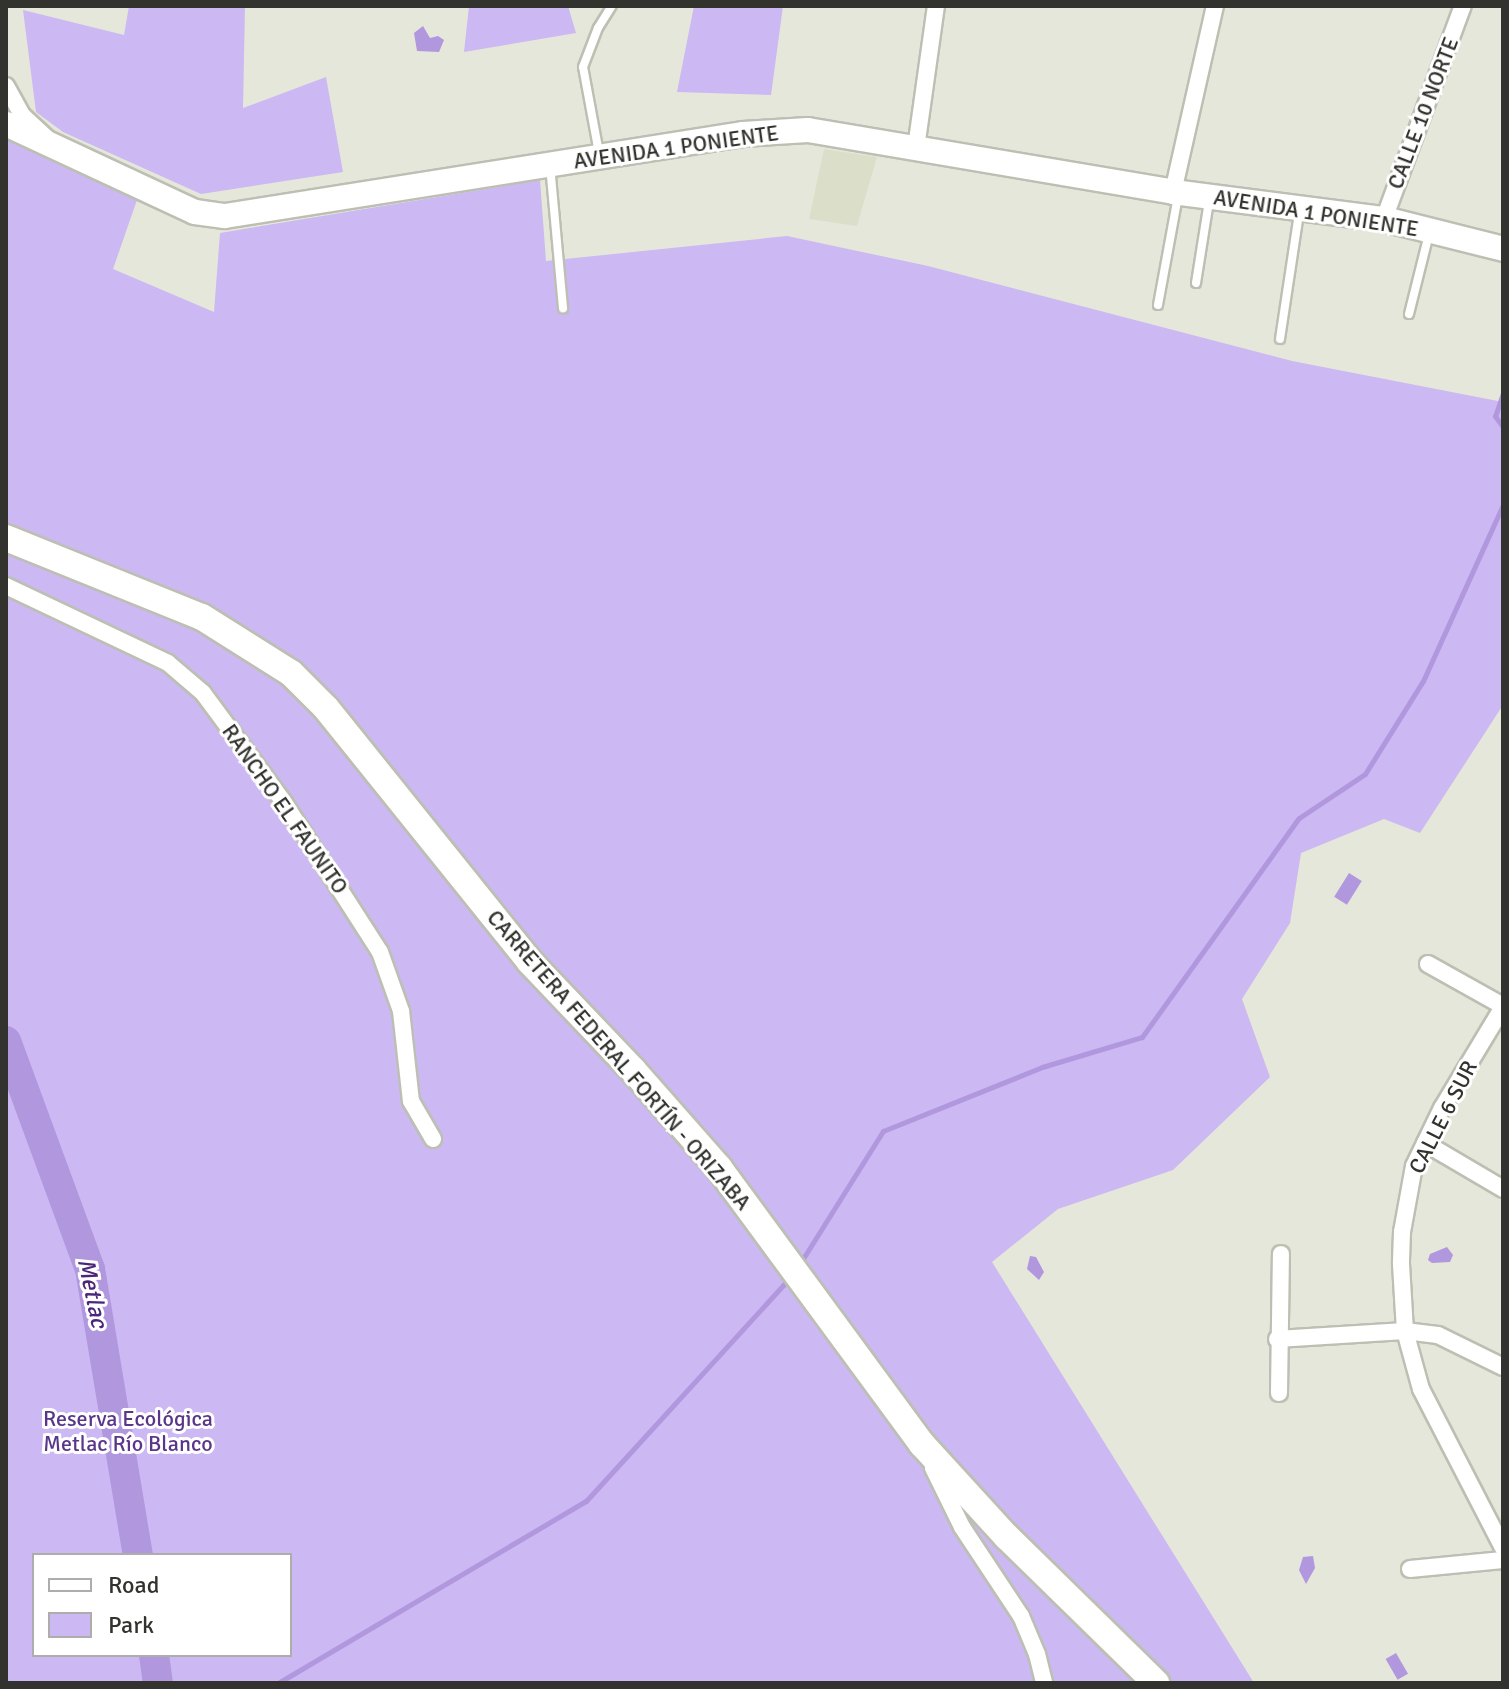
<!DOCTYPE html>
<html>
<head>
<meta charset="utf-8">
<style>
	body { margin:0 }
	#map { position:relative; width:1509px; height:1689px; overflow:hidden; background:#e5e7da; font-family:Signika,sans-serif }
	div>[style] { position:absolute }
	.built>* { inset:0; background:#dbdfca }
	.green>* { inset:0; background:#ccb8f2 }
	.water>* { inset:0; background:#b197de; transform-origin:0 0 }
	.stream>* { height:5px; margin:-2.5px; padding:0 2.5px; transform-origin:2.5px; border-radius:2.5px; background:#b197de }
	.river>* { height:30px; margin:-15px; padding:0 15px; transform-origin:15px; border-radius:15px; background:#b197de }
	.roads { filter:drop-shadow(2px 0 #bdbfb3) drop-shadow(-2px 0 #bdbfb3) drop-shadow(0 2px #bdbfb3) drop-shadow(0 -2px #bdbfb3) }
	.lane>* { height:8px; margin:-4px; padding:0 4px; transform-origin:4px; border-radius:4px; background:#fff }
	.street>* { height:16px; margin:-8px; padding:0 8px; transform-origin:8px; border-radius:8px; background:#fff }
	.secondary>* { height:24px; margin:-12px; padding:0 12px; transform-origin:12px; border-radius:12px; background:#fff }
	.primary>* { height:26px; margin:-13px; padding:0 13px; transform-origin:13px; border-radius:13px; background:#fff }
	span { translate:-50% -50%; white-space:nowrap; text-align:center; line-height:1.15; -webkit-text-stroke:6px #fff; paint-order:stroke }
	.street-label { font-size:22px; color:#32332e }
	.park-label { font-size:22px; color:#5a368a }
	.water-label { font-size:24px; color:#4c2779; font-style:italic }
	.frame { position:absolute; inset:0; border:8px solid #32332e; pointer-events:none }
	.legend { position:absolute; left:32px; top:1553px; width:260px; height:104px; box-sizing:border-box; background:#fff; border:2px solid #adadab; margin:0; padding:10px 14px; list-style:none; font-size:24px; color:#32332e }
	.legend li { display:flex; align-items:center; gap:16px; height:40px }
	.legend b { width:40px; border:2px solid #adadab }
</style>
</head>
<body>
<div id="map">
	<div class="built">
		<div style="clip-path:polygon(824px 149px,877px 157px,857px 226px,809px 219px)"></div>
	</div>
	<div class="green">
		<div style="clip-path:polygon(129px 6px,245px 6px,243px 108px,326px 77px,343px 172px,201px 194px,63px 132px,36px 112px,23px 10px,124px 35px)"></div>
		<div style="clip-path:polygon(469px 6px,568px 6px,576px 33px,464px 52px)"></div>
		<div style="clip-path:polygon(694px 6px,783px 6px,771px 95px,677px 92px)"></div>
		<div style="clip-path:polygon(evenodd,6px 101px,18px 115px,137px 200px,113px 269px,214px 312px,220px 233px,540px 180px,546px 261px,787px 236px,928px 266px,1292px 361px,1503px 402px,1503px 705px,1420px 833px,1384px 819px,1301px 853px,1290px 923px,1242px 999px,1270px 1077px,1173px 1170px,1058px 1209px,992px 1262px,1254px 1683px,6px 1683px,6px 101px,34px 1555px,290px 1555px,290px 1655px,34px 1655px,34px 1555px)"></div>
	</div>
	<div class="water">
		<div style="clip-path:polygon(423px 26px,430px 38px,438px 36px,444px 40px,439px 52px,417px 51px,414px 33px)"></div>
		<div style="left:1349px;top:873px;width:15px;height:28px;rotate:32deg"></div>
		<div style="clip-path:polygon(1447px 1247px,1453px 1255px,1450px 1262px,1432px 1263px,1428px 1260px,1430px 1254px)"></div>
		<div style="clip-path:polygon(1030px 1256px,1036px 1257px,1044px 1272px,1039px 1280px,1027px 1269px)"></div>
		<div style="clip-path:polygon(1313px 1556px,1315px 1568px,1306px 1584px,1299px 1570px,1303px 1557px)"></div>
		<div style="left:1396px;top:1653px;width:24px;height:12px;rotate:60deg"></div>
	</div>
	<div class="stream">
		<div style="left:1503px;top:393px;width:24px;rotate:109deg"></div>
		<div style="left:1495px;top:416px;width:14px;rotate:54deg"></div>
		<div style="left:804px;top:1257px;width:149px;rotate:-57.9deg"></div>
		<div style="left:883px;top:1131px;width:171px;rotate:-21.9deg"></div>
		<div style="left:1042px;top:1067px;width:104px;rotate:-16.7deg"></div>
		<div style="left:1142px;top:1037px;width:269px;rotate:-54.4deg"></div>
		<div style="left:1299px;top:818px;width:79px;rotate:-33.7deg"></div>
		<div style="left:1365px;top:774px;width:110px;rotate:-58.1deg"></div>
		<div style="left:1423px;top:681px;width:193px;rotate:-65.6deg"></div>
		<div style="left:278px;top:1683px;width:358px;rotate:-30.6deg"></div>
		<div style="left:586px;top:1501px;width:298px;rotate:-47.6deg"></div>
	</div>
	<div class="river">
		<div style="left:6px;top:1041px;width:243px;rotate:69.8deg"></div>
		<div style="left:90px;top:1269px;width:290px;rotate:80.5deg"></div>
		<div style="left:154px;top:1655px;width:28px;rotate:82deg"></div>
	</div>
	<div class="roads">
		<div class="lane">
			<div style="left:599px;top:153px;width:87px;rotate:-100.5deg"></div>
			<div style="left:583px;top:67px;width:42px;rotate:-69deg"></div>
			<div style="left:598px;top:28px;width:26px;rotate:-58deg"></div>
			<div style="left:550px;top:165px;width:144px;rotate:84.8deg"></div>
			<div style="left:1196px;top:283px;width:83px;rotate:-81deg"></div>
			<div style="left:1158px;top:305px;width:111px;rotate:-79.6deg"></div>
			<div style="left:1409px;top:314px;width:82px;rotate:-76deg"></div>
			<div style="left:1280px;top:339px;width:127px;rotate:-81.4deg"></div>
		</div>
		<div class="street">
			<div style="left:6px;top:86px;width:33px;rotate:61deg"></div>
			<div style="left:22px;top:115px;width:34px;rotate:43deg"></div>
			<div style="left:916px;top:148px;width:143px;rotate:-82deg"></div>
			<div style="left:1173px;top:192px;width:191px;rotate:-77.3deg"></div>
			<div style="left:1384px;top:219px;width:227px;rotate:-69.7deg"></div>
			<div style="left:6px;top:586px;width:179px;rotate:25.4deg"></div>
			<div style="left:168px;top:663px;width:46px;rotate:40.6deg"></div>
			<div style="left:203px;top:693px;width:134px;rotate:53.5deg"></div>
			<div style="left:283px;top:801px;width:179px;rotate:57.3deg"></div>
			<div style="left:380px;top:952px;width:63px;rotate:70.4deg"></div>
			<div style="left:401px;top:1011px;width:91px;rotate:83.7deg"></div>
			<div style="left:411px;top:1101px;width:44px;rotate:59.9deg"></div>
			<div style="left:1428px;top:964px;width:86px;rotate:29.2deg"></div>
			<div style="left:1503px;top:1007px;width:118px;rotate:121.1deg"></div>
			<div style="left:1442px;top:1108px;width:64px;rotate:115.8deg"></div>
			<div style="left:1414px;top:1166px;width:67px;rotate:100.3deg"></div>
			<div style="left:1402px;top:1232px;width:32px;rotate:92deg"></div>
			<div style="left:1401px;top:1264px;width:67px;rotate:86.6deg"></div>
			<div style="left:1405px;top:1331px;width:60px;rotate:74.6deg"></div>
			<div style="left:1421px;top:1389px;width:179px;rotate:62.7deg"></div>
			<div style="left:1425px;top:1143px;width:91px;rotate:30.5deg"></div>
			<div style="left:1277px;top:1339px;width:128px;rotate:-3.6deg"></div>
			<div style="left:1405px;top:1331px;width:33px;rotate:7deg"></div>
			<div style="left:1438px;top:1335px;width:72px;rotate:26.2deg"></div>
			<div style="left:1279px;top:1393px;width:139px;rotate:-89.2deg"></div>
			<div style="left:933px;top:1468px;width:66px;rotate:63.8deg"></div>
			<div style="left:962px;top:1527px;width:107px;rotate:56.5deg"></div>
			<div style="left:1021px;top:1616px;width:41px;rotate:67.2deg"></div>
			<div style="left:1037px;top:1654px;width:30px;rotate:76deg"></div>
			<div style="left:1410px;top:1569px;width:93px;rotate:-5.5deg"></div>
		</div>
		<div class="secondary">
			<div style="left:6px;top:124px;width:208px;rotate:25deg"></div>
			<div style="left:195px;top:212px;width:30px;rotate:8deg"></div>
			<div style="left:225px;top:216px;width:524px;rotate:-9deg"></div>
			<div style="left:743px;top:134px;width:65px;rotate:-3.5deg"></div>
			<div style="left:808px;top:130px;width:370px;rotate:9.6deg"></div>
			<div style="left:1173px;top:192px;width:213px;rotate:7.3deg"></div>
			<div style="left:1384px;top:219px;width:123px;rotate:14.1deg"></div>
		</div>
		<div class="primary">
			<div style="left:6px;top:538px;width:211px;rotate:22deg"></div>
			<div style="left:202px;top:617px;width:105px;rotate:32.2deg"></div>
			<div style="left:291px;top:673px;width:49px;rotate:45deg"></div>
			<div style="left:326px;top:708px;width:326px;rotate:51.2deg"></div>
			<div style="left:530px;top:962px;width:149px;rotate:46.4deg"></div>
			<div style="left:633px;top:1070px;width:130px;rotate:48.7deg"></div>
			<div style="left:719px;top:1168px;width:343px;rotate:53.7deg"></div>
			<div style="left:922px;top:1444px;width:126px;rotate:47.6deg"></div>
			<div style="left:1007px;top:1537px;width:209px;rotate:44.4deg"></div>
		</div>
	</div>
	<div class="street-label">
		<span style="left:1423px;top:113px;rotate:-69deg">CALLE 10 NORTE</span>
		<span style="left:676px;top:147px;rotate:-8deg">AVENIDA 1 PONIENTE</span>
		<span style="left:1316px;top:213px;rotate:9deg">AVENIDA 1 PONIENTE</span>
		<span style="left:285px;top:809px;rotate:55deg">RANCHO EL FAUNITO</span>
		<span style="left:619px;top:1060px;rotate:49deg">CARRETERA FEDERAL FORTÍN - ORIZABA</span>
		<span style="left:1443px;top:1117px;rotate:-63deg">CALLE 6 SUR</span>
	</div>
	<div class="park-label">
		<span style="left:128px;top:1431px">Reserva Ecológica<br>Metlac Río Blanco</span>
	</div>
	<div class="water-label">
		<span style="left:92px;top:1293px;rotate:78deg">Metlac</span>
	</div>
	<div class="frame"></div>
	<ul class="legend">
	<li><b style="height:10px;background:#fff"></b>Road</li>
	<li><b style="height:22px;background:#ccb8f2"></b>Park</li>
	</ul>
</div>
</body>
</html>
